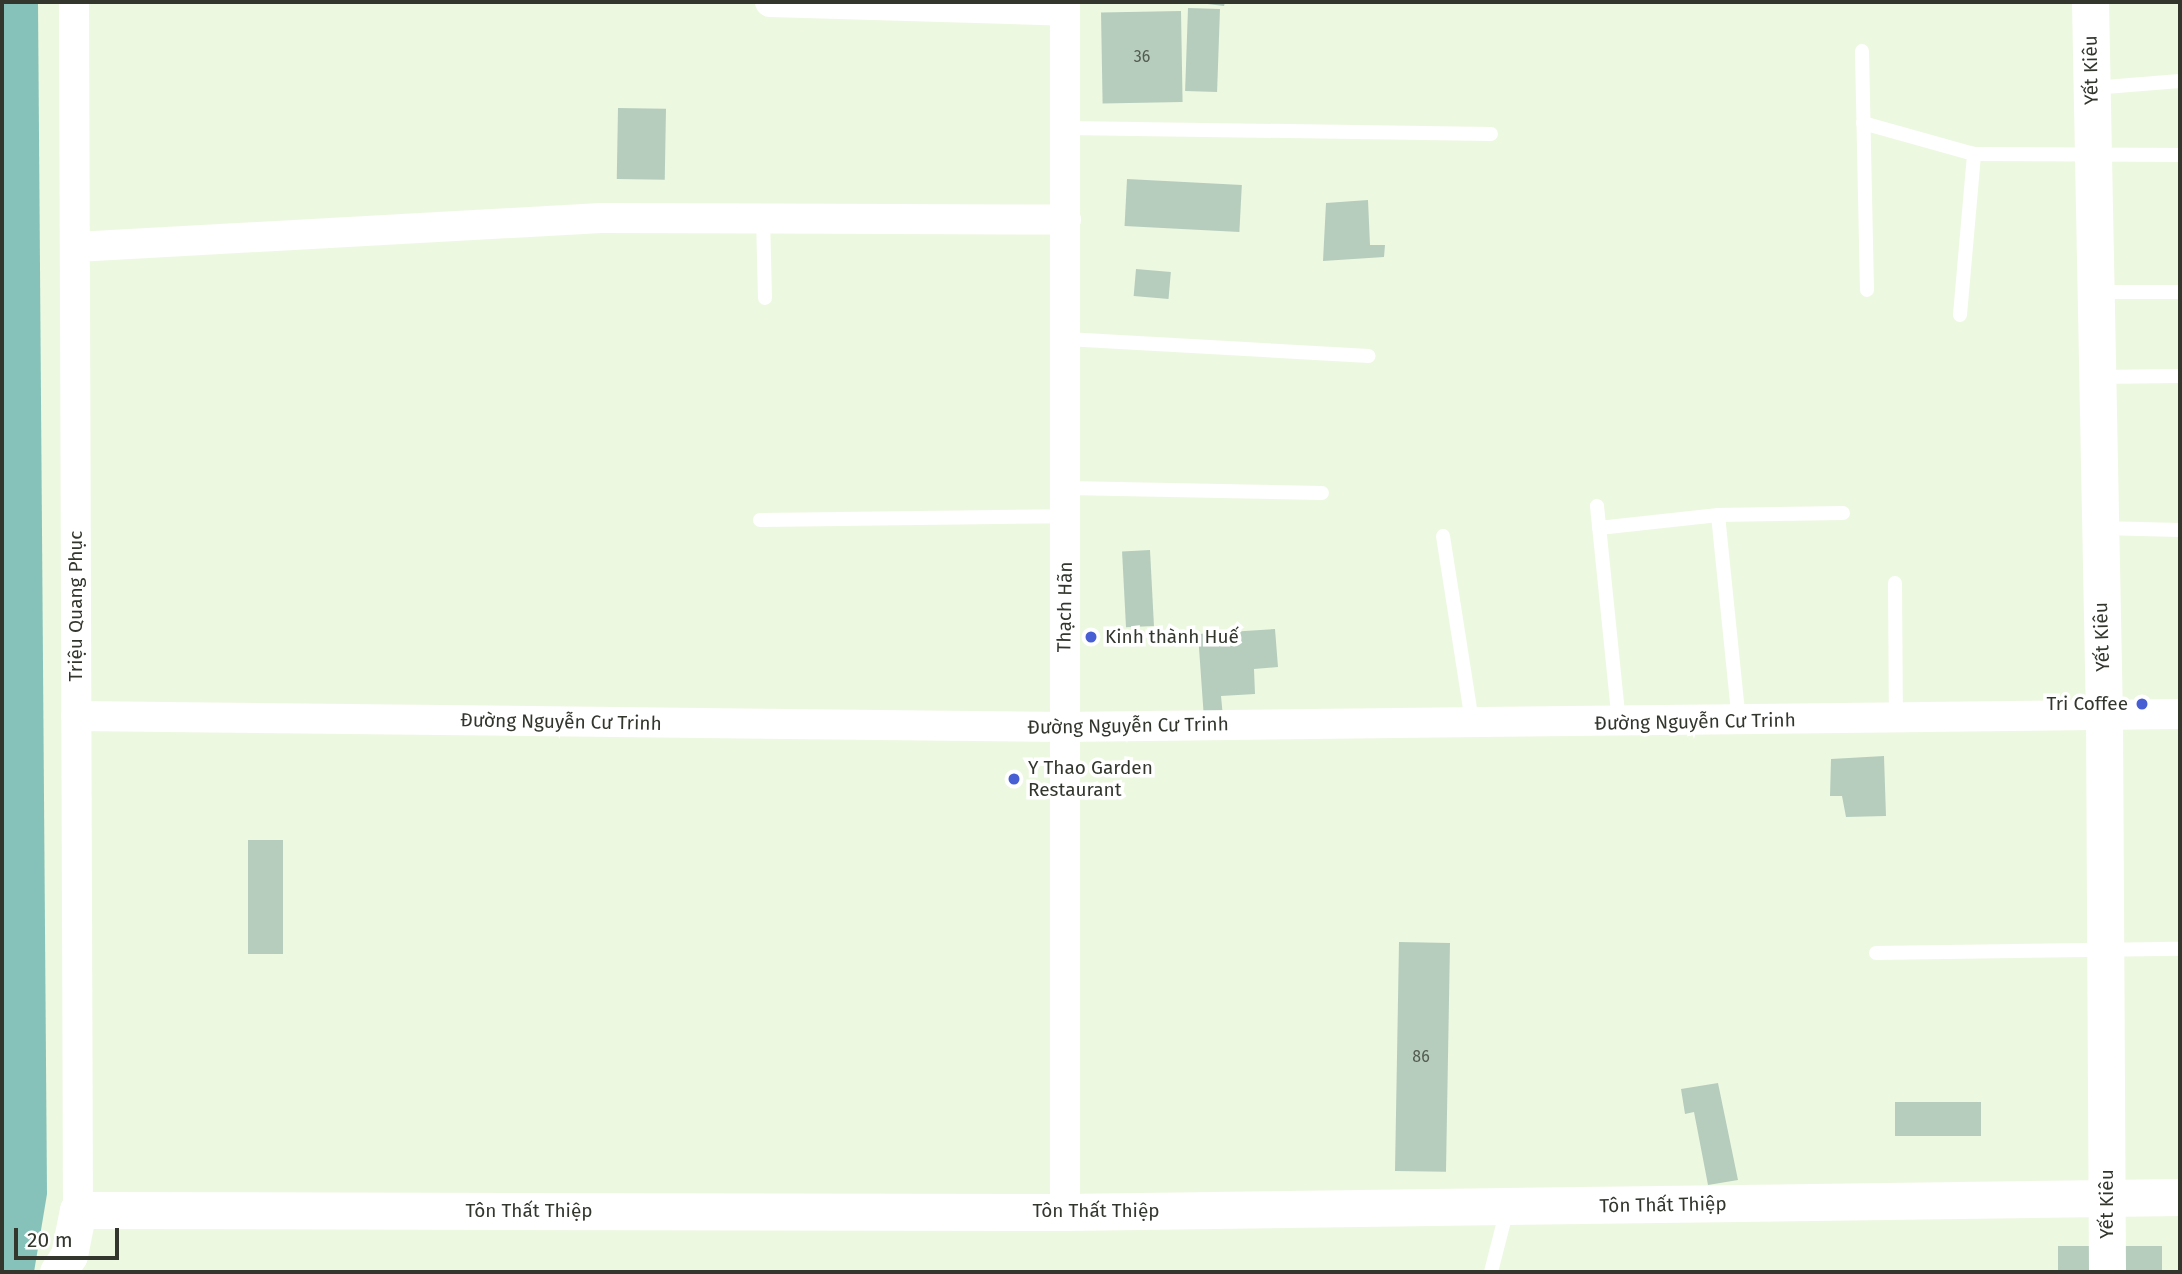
<!DOCTYPE html>
<html>
<head>
<meta charset="utf-8">
<style>
	body { margin:0 }
	#map { position:relative; width:2182px; height:1274px; overflow:hidden; background:#edf8e1; font-family:"Fira Sans",sans-serif }
	div>[style] { position:absolute }
	.water>* { inset:0; background:#86c2b9 }
	.building>* { inset:0; background:#b6cdbd; transform-origin:0 0 }
	.service>* { height:14px; margin:-7px; padding:0 7px; transform-origin:7px; border-radius:7px; background:#fff }
	.minor>* { height:30px; margin:-15px; padding:0 15px; transform-origin:15px; border-radius:15px; background:#fff }
	.tertiary>* { height:37px; margin:-18.5px; padding:0 18.5px; transform-origin:18.5px; border-radius:18.5px; background:#fff }
	.dots>* { width:19px; height:19px; translate:-50% -50%; box-sizing:border-box; border:4px solid #fff; border-radius:50% }
	span { translate:-50% -50%; white-space:nowrap; text-align:center; line-height:1.15; -webkit-text-stroke:7px #fff; paint-order:stroke }
	.number-label { font-size:16px; color:#535c51 }
	.number-label span { -webkit-text-stroke-width:0 }
	.street-label { font-size:19px; color:#32362d }
	.poi-label { font-size:19px; color:#32362d }
	.left { translate:0 -50%; text-align:left }
	.right { translate:-100% -50%; text-align:right }
	.frame { position:absolute; inset:0; border:4px solid #32362d; pointer-events:none }
	.scale { position:absolute; left:14px; top:1228px; width:105px; height:32px; box-sizing:border-box; border:4px solid #32362d; border-top:0; padding-left:9px; font-size:21px; line-height:24px; white-space:nowrap; color:#32362d; -webkit-text-stroke:5px #fff; paint-order:stroke }
</style>
</head>
<body>
<div id="map">
	<div class="water">
		<div style="clip-path:polygon(2px 2px,38px 2px,47px 1194px,34px 1272px,2px 1272px)"></div>
	</div>
	<div class="building">
		<div style="clip-path:polygon(1191px 2px,1225px 2px,1224px 6px)"></div>
		<div style="left:1188px;top:8px;width:32px;height:83px;rotate:2deg"></div>
		<div style="left:1181px;top:11px;width:91px;height:80px;rotate:89deg"></div>
		<div style="left:618px;top:108px;width:48px;height:71px;rotate:1deg"></div>
		<div style="left:1127px;top:179px;width:115px;height:47px;rotate:3deg"></div>
		<div style="clip-path:polygon(1368px 200px,1370px 245px,1385px 245px,1384px 257px,1323px 261px,1326px 203px)"></div>
		<div style="left:1136px;top:269px;width:35px;height:27px;rotate:5deg"></div>
		<div style="left:1150px;top:550px;width:76px;height:28px;rotate:87deg"></div>
		<div style="clip-path:polygon(1275px 629px,1278px 667px,1254px 669px,1255px 694px,1221px 696px,1223px 717px,1204px 719px,1198px 634px)"></div>
		<div style="clip-path:polygon(1884px 756px,1886px 816px,1846px 817px,1842px 796px,1830px 796px,1831px 759px)"></div>
		<div style="left:248px;top:840px;width:35px;height:114px"></div>
		<div style="left:1399px;top:942px;width:51px;height:229px;rotate:1deg"></div>
		<div style="clip-path:polygon(1718px 1083px,1738px 1180px,1708px 1185px,1694px 1112px,1685px 1114px,1681px 1089px)"></div>
		<div style="left:1981px;top:1102px;width:34px;height:86px;rotate:90deg"></div>
		<div style="left:2058px;top:1246px;width:104px;height:26px"></div>
	</div>
	<div class="service">
		<div style="left:1862px;top:51px;width:239px;rotate:88.8deg"></div>
		<div style="left:2093px;top:88px;width:87px;rotate:-4.6deg"></div>
		<div style="left:1863px;top:123px;width:115px;rotate:15.6deg"></div>
		<div style="left:1974px;top:154px;width:206px;rotate:0.3deg"></div>
		<div style="left:1065px;top:128px;width:426px;rotate:0.8deg"></div>
		<div style="left:763px;top:216px;width:82px;rotate:88.6deg"></div>
		<div style="left:2096px;top:292px;width:84px"></div>
		<div style="left:1960px;top:315px;width:162px;rotate:-85deg"></div>
		<div style="left:1066px;top:339px;width:303px;rotate:3.2deg"></div>
		<div style="left:2098px;top:377px;width:82px;rotate:-0.7deg"></div>
		<div style="left:1066px;top:488px;width:256px;rotate:1.1deg"></div>
		<div style="left:1597px;top:506px;width:218px;rotate:84.2deg"></div>
		<div style="left:1718px;top:515px;width:206px;rotate:84.2deg"></div>
		<div style="left:760px;top:520px;width:306px;rotate:-0.7deg"></div>
		<div style="left:1599px;top:528px;width:120px;rotate:-6.2deg"></div>
		<div style="left:1718px;top:515px;width:125px;rotate:-0.9deg"></div>
		<div style="left:2100px;top:528px;width:80px;rotate:1.4deg"></div>
		<div style="left:1443px;top:536px;width:188px;rotate:81.1deg"></div>
		<div style="left:1895px;top:583px;width:136px;rotate:89.6deg"></div>
		<div style="left:1876px;top:953px;width:304px;rotate:-0.8deg"></div>
		<div style="left:1491px;top:1272px;width:65px;rotate:-75.7deg"></div>
	</div>
	<div class="minor">
		<div style="left:74px;top:2px;width:1208px;rotate:89.81deg"></div>
		<div style="left:770px;top:2px;width:295px;rotate:1.7deg"></div>
		<div style="left:76px;top:247px;width:526px;rotate:-3.16deg"></div>
		<div style="left:601px;top:218px;width:465px;rotate:0.2deg"></div>
		<div style="left:76px;top:716px;width:988px;rotate:0.64deg"></div>
		<div style="left:1064px;top:727px;width:1116px;rotate:-0.67deg"></div>
		<div style="left:1065px;top:1212px;width:1210px;rotate:-90deg"></div>
	</div>
	<div class="tertiary">
		<div style="left:2090px;top:2px;width:714px;rotate:88.88deg"></div>
		<div style="left:2104px;top:716px;width:556px;rotate:89.69deg"></div>
		<div style="left:58px;top:1272px;width:20px;rotate:-57deg"></div>
		<div style="left:69px;top:1255px;width:46px;rotate:-78.7deg"></div>
		<div style="left:78px;top:1210px;width:987px;rotate:0.12deg"></div>
		<div style="left:1065px;top:1212px;width:1115px;rotate:-0.77deg"></div>
	</div>
	<div class="dots">
		<div style="left:1091px;top:637px;background:#485fd3"></div>
		<div style="left:2142px;top:704px;background:#485fd3"></div>
		<div style="left:1014px;top:779px;background:#485fd3"></div>
	</div>
	<div class="number-label">
		<span style="left:1142px;top:57px">36</span>
		<span style="left:1421px;top:1057px">86</span>
	</div>
	<div class="street-label">
		<span style="left:2091px;top:70px;rotate:-91deg">Yết Kiêu</span>
		<span style="left:76px;top:606px;rotate:-90deg">Triệu Quang Phục</span>
		<span style="left:1065px;top:607px;rotate:-89deg">Thạch Hãn</span>
		<span style="left:2102px;top:637px;rotate:-92deg">Yết Kiêu</span>
		<span style="left:561px;top:722px;rotate:1deg">Đường Nguyễn Cư Trinh</span>
		<span style="left:1695px;top:722px;rotate:-1deg">Đường Nguyễn Cư Trinh</span>
		<span style="left:1128px;top:726px;rotate:-1deg">Đường Nguyễn Cư Trinh</span>
		<span style="left:2107px;top:1204px;rotate:-90deg">Yết Kiêu</span>
		<span style="left:1663px;top:1205px;rotate:-1deg">Tôn Thất Thiệp</span>
		<span style="left:529px;top:1211px">Tôn Thất Thiệp</span>
		<span style="left:1096px;top:1211px">Tôn Thất Thiệp</span>
	</div>
	<div class="poi-label">
		<span class="left" style="left:1105px;top:637px">Kinh thành Huế</span>
		<span class="right" style="left:2128px;top:704px">Tri Coffee</span>
		<span class="left" style="left:1028px;top:779px">Y Thao Garden<br>Restaurant</span>
	</div>
	<div class="frame"></div>
	<div class="scale">20 m</div>
</div>
</body>
</html>
